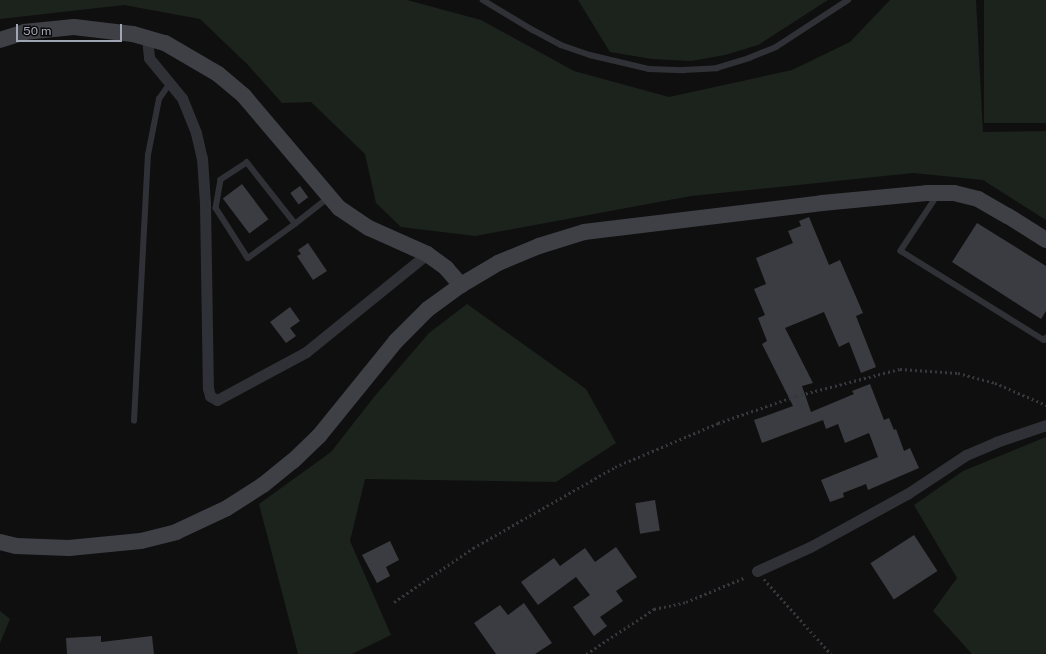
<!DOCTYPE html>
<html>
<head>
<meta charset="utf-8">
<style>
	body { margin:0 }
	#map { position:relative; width:1046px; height:654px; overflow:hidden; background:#0f0f10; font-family:"Public Sans",sans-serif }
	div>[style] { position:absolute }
	.green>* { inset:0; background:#1b231c; transform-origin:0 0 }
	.building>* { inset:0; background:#3b3c41; transform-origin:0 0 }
	.path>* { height:2.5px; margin-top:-1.25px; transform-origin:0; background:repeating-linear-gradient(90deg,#36383d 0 2px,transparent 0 5px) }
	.lane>* { height:5.5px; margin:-2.75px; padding:0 2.75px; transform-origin:2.75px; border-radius:2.75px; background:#303136 }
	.street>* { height:11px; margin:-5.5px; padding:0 5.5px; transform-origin:5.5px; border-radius:5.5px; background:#303136 }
	.secondary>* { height:16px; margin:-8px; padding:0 8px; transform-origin:8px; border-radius:8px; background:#3e4046 }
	span { translate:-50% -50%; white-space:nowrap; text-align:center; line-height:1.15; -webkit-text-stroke:3.5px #0a0a0b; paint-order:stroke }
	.scale { position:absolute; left:16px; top:24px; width:106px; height:18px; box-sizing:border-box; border:2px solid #9fa5b3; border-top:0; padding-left:5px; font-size:12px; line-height:14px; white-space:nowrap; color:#9fa5b3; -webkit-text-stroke:3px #0a0a0b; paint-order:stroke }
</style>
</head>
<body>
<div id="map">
	<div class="green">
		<div style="clip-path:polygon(0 0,407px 0,481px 20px,574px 71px,669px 97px,792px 70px,850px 42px,890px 0,976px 0,983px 132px,1046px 131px,1046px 220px,983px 180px,913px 173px,691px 196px,475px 236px,401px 227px,376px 203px,365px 154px,311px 102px,282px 103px,247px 64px,200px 19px,124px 5px,0 19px)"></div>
		<div style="clip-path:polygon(578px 0,828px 0,758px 45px,725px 55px,691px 61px,652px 59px,610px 52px)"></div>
		<div style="left:984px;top:0;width:62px;height:123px"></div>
		<div style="clip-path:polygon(467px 304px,586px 389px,616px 443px,556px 482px,365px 479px,350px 541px,391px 635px,352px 654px,298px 654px,259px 504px,331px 452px,374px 397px,429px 333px)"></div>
		<div style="clip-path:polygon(1046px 437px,1046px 654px,972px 654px,933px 611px,957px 578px,914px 505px,963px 471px)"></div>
		<div style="clip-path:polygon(0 611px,10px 619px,0 643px)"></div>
	</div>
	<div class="building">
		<div style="left:242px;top:184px;width:44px;height:24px;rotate:53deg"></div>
		<div style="left:300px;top:186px;width:14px;height:12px;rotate:54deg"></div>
		<div style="clip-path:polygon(809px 217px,829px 265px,840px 260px,863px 313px,856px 316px,876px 367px,861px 373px,849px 342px,839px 347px,824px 312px,785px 328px,813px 383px,802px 386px,811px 412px,854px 394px,852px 391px,870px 384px,884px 420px,889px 418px,894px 430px,896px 429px,904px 451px,910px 448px,919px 468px,868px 490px,866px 484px,843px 493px,844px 497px,830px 502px,821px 480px,878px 457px,869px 433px,845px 443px,838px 424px,826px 429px,823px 420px,762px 443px,754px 420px,793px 406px,762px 344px,767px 341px,758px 318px,765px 315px,754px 289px,766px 284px,756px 258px,793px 243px,788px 231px,801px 226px,799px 221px)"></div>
		<div style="clip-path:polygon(977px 223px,1046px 266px,1046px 311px,1041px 319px,952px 262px)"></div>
		<div style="clip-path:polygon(308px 243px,327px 271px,313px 280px,297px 256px,301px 254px,298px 250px)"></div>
		<div style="clip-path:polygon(290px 307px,300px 321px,290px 328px,296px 336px,286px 343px,270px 322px)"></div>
		<div style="left:655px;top:500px;width:31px;height:20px;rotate:81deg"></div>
		<div style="left:914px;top:535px;width:43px;height:52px;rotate:57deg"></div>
		<div style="clip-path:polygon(390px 541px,399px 560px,386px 567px,390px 576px,377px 583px,362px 555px)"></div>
		<div style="clip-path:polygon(616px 547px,637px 577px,616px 591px,623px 601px,600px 617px,607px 626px,594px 636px,573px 607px,590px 595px,576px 577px,538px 605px,521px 582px,554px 558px,560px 566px,585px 548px,595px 562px)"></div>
		<div style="clip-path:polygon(524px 603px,552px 643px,535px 654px,496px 654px,474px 623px,500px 605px,508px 615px)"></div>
		<div style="clip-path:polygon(101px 636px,101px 642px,152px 636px,154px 654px,67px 654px,66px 638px)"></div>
	</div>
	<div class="path">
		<div style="left:764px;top:579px;width:101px;rotate:48.2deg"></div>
		<div style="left:394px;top:602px;width:96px;rotate:-34.4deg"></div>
		<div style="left:473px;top:548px;width:163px;rotate:-29.7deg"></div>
		<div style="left:615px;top:467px;width:112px;rotate:-23.1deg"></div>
		<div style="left:718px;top:423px;width:83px;rotate:-19.1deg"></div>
		<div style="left:796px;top:396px;width:107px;rotate:-14.6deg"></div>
		<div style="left:900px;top:369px;width:58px;rotate:3.9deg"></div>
		<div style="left:958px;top:373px;width:38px;rotate:15deg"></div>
		<div style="left:995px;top:383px;width:56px;rotate:23.3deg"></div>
		<div style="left:586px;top:654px;width:82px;rotate:-33.5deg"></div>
		<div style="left:654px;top:609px;width:33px;rotate:-12deg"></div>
		<div style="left:686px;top:602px;width:65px;rotate:-22.6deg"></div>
	</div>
	<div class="lane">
		<div style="left:483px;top:0;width:58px;rotate:31deg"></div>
		<div style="left:533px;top:30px;width:32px;rotate:28deg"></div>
		<div style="left:561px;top:45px;width:31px;rotate:19deg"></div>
		<div style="left:590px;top:55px;width:61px;rotate:13.3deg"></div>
		<div style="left:649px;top:69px;width:34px;rotate:2deg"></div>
		<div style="left:683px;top:70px;width:34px;rotate:-3deg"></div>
		<div style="left:717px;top:68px;width:34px;rotate:-17deg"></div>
		<div style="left:749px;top:58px;width:29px;rotate:-22deg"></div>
		<div style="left:776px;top:47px;width:86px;rotate:-33.1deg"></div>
		<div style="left:938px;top:195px;width:67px;rotate:123.5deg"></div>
		<div style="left:901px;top:251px;width:168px;rotate:31.9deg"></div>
		<div style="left:1044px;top:340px;width:3px;rotate:-45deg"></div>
		<div style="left:295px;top:224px;width:78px;rotate:-128.2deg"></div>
		<div style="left:247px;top:163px;width:31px;rotate:147deg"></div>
		<div style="left:221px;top:180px;width:28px;rotate:100deg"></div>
		<div style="left:216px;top:208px;width:59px;rotate:57.4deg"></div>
		<div style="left:248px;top:258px;width:58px;rotate:-35.9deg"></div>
		<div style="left:295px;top:224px;width:42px;rotate:-38.2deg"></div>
		<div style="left:134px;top:421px;width:266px;rotate:-87deg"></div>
		<div style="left:148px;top:155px;width:57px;rotate:-78.9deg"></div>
		<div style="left:159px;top:99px;width:19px;rotate:-55deg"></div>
	</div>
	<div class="street">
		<div style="left:147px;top:38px;width:20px;rotate:84deg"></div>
		<div style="left:149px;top:58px;width:52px;rotate:50.5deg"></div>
		<div style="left:182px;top:98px;width:38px;rotate:68deg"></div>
		<div style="left:196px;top:133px;width:26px;rotate:77deg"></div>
		<div style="left:202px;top:158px;width:45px;rotate:86.2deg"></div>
		<div style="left:205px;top:203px;width:185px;rotate:89.1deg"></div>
		<div style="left:208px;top:388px;width:8px;rotate:76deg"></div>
		<div style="left:210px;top:396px;width:8px;rotate:30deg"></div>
		<div style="left:217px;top:400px;width:101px;rotate:-28.3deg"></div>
		<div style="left:306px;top:352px;width:156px;rotate:-39deg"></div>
		<div style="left:757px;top:571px;width:58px;rotate:-24.4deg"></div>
		<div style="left:810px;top:547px;width:111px;rotate:-28.7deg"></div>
		<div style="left:907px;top:494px;width:71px;rotate:-33.5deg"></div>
		<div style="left:966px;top:455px;width:33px;rotate:-23deg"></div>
		<div style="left:996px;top:442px;width:53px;rotate:-18.8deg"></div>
	</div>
	<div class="secondary">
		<div style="left:0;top:40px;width:25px;rotate:-18deg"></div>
		<div style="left:24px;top:32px;width:50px;rotate:-5.7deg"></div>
		<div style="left:74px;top:27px;width:59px;rotate:6.8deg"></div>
		<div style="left:133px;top:34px;width:33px;rotate:16deg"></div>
		<div style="left:165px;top:43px;width:61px;rotate:30.3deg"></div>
		<div style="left:218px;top:74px;width:34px;rotate:40deg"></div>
		<div style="left:244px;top:96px;width:147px;rotate:49.7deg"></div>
		<div style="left:339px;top:208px;width:36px;rotate:34deg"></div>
		<div style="left:369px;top:228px;width:64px;rotate:24.1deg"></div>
		<div style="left:427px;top:254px;width:24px;rotate:36deg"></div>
		<div style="left:446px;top:268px;width:23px;rotate:49deg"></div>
		<div style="left:0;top:542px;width:16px;rotate:14deg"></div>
		<div style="left:16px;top:546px;width:53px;rotate:2.2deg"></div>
		<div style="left:69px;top:548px;width:72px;rotate:-5.6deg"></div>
		<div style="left:141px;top:541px;width:36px;rotate:-14deg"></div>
		<div style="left:176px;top:532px;width:56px;rotate:-25.2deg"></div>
		<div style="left:227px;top:508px;width:43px;rotate:-32.6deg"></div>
		<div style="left:263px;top:485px;width:38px;rotate:-39deg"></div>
		<div style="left:293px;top:461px;width:36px;rotate:-44deg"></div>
		<div style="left:319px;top:436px;width:122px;rotate:-51deg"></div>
		<div style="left:396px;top:341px;width:45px;rotate:-45deg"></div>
		<div style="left:428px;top:309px;width:41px;rotate:-36deg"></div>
		<div style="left:461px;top:285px;width:43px;rotate:-30.7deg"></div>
		<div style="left:498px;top:263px;width:44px;rotate:-22.5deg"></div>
		<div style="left:539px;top:246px;width:47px;rotate:-17.3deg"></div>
		<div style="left:584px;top:232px;width:240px;rotate:-6.9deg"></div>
		<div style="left:822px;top:203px;width:105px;rotate:-5.4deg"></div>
		<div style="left:927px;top:193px;width:27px"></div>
		<div style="left:954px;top:193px;width:25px;rotate:14deg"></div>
		<div style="left:978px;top:199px;width:34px;rotate:30deg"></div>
		<div style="left:1008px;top:216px;width:45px;rotate:32.3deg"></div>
	</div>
	<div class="scale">50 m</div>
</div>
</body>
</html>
